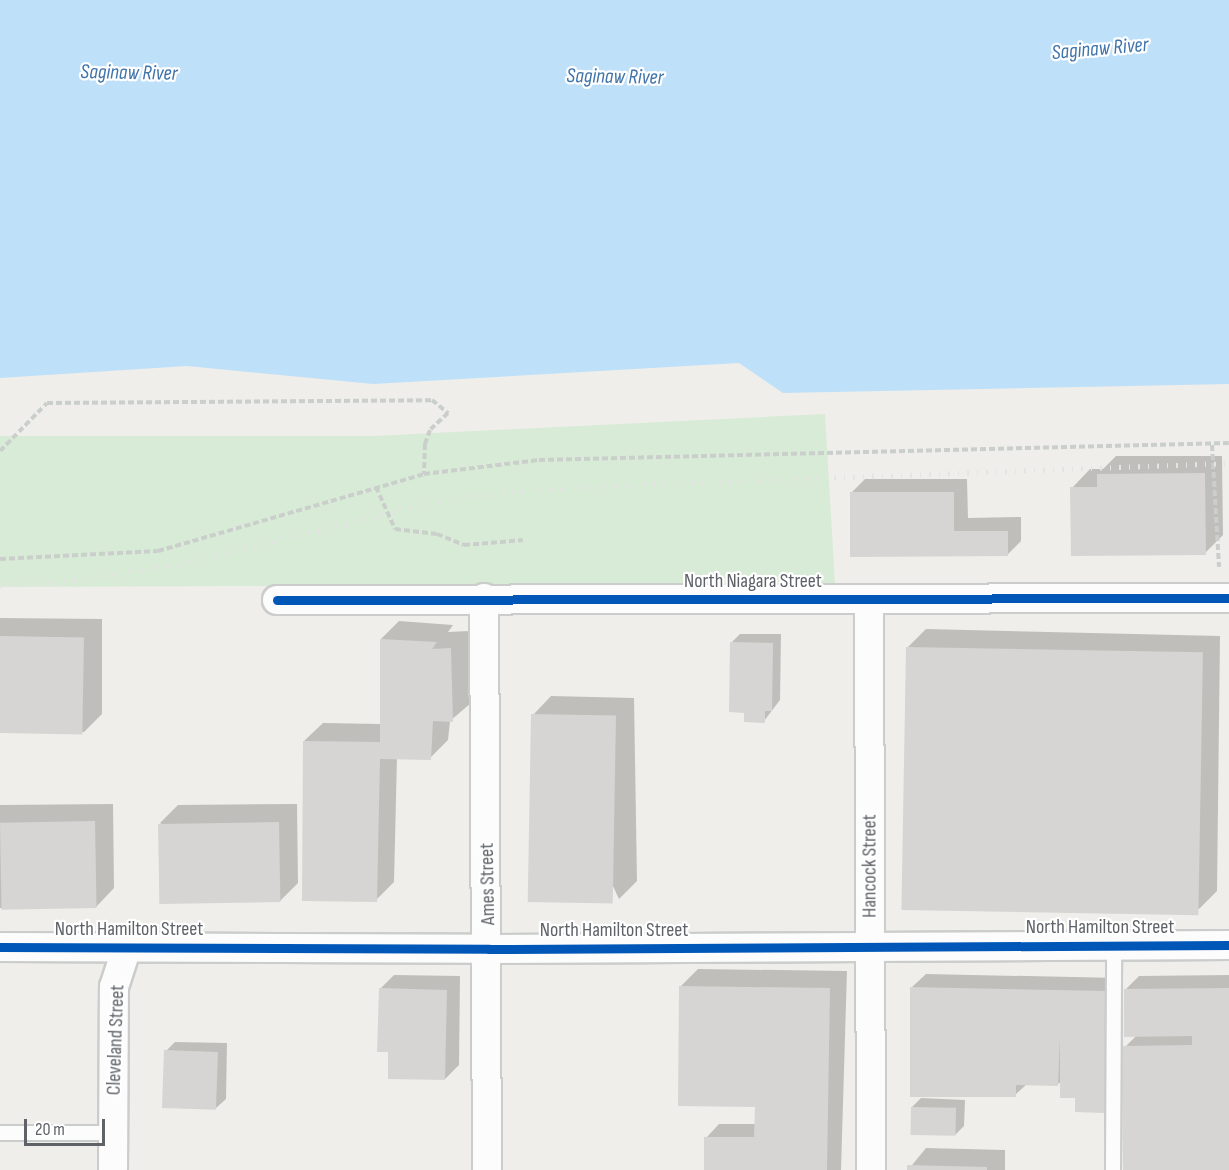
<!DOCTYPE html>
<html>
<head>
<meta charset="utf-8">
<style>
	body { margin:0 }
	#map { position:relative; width:1229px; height:1170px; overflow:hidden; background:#efeeea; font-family:"Sofia Sans Condensed",sans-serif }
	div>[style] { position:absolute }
	.green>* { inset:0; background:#d8ebd6 }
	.water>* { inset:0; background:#bfe0f9 }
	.shadow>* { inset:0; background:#0003 }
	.building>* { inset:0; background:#d6d5d3; transform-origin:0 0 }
	.path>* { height:4px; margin-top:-2px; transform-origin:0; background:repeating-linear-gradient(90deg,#cacfcc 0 6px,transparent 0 9px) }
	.roads { filter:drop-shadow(2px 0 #cbcccc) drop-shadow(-2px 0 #cbcccc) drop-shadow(0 2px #cbcccc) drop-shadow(0 -2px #cbcccc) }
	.service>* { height:14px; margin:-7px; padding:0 7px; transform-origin:7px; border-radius:7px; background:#fdfcfc }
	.minor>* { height:28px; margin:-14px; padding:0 14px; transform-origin:14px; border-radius:14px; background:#fdfcfc }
	.rail>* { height:4.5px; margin-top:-2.25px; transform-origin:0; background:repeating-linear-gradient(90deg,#e4e4e4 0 1.5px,transparent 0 9.5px) }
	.cycleway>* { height:9px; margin:-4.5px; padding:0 4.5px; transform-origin:4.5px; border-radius:4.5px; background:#0057b8 }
	span { translate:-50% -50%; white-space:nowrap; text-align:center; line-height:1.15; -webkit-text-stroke:4.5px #fff; paint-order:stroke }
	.street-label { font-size:20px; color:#5f6368 }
	.water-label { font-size:21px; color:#4174aa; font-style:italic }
	.scale { position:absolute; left:24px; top:1119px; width:81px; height:27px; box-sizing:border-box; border:3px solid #5f6368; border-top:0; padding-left:8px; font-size:18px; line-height:21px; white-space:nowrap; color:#5f6368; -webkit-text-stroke:4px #fff; paint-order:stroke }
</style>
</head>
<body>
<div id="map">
	<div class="green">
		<div style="clip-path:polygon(825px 414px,835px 584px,0 587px,0 436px,374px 436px)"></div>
	</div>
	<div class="water">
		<div style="clip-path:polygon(0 0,1229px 0,1229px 384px,783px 393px,739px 363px,373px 384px,187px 366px,0 378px)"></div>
	</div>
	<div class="shadow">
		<div style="clip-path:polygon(1116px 456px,1222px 456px,1223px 535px,1205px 553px,1072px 488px,1090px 469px,1103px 469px)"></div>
		<div style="clip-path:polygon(865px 479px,967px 479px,968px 518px,1021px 517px,1021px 541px,1007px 555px,851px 493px)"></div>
		<div style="clip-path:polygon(0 618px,102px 619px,102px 714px,84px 732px,0 732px)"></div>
		<div style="clip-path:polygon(399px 621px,453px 625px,448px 632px,469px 631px,471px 703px,450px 721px,448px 740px,430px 758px,397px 758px,394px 882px,376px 900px,304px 741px,323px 723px,381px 724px,381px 639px)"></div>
		<div style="clip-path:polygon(926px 629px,1220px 636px,1217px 891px,1199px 909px,908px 647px)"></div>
		<div style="clip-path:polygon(740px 634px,781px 634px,780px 700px,764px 721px,731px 643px)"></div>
		<div style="clip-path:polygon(551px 696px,634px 698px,637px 881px,619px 899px,533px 715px)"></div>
		<div style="clip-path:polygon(113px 804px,114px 888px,96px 907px,0 908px,0 805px)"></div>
		<div style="clip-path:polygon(297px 804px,298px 883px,280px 901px,160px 823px,178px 805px)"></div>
		<div style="clip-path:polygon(698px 969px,847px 971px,841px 1170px,705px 1170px,706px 1138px,719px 1124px,756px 1124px,756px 1103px,680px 987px)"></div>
		<div style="clip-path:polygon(926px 974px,1120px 978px,1118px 1098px,1104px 1112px,1077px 1096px,1062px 1081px,1058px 1084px,1027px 1084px,1015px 1095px,912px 987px)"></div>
		<div style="clip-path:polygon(394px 975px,460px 976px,459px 1065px,445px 1079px,390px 1050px,380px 989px)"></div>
		<div style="clip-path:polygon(1229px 975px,1229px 1170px,1124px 1170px,1125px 1047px,1137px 1035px,1125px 990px,1139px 976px)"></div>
		<div style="clip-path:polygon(175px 1042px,227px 1043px,226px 1099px,216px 1108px,166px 1051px)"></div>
		<div style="clip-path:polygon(921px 1098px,965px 1100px,964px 1126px,955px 1135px,912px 1107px)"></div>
		<div style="clip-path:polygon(926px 1148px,1005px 1150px,1005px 1170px,908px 1170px)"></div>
	</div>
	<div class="building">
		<div style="clip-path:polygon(1205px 473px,1206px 555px,1071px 556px,1070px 487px,1097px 487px,1097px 474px)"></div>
		<div style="clip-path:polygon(850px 492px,954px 492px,954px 531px,1008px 531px,1008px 556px,850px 557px)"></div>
		<div style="left:0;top:636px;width:84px;height:97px;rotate:1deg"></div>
		<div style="clip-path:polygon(380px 639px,437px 642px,432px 649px,451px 648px,453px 722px,433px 721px,431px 760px,380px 759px,377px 902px,302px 901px,303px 741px,380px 742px)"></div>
		<div style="clip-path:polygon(730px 642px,773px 643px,772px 711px,765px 711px,765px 723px,744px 722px,744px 713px,729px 712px)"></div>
		<div style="left:906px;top:647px;width:297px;height:263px;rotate:1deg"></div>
		<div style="left:531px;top:714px;width:85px;height:188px;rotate:1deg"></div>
		<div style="left:95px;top:821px;width:87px;height:95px;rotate:89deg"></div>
		<div style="left:279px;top:822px;width:80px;height:121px;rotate:89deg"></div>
		<div style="clip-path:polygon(679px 986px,830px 988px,827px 1170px,704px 1170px,704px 1137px,767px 1137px,754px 1137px,755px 1107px,678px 1106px)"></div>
		<div style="clip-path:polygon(910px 987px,1107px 991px,1105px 1113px,1075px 1112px,1075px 1098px,1060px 1098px,1060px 1038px,1058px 1086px,1016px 1085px,1016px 1097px,910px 1097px)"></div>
		<div style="clip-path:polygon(379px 988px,447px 990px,445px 1080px,388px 1079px,388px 1052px,377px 1052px)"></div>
		<div style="clip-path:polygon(1229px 988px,1229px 1170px,1123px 1170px,1123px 1046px,1192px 1045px,1192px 1036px,1124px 1037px,1124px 989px)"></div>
		<div style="left:164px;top:1050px;width:54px;height:58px;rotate:2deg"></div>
		<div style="left:911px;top:1107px;width:45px;height:28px;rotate:1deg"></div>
		<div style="clip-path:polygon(907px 1165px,987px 1167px,987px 1170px,907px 1170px)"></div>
	</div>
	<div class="path">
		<div style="left:1212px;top:445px;width:122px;rotate:86.7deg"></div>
		<div style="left:0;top:451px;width:67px;rotate:-45.6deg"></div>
		<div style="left:47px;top:403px;width:385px;rotate:-0.4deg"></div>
		<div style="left:432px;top:400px;width:21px;rotate:39deg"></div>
		<div style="left:448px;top:413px;width:25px;rotate:137deg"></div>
		<div style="left:430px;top:430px;width:15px;rotate:110deg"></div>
		<div style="left:425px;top:444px;width:30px;rotate:92deg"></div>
		<div style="left:376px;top:487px;width:46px;rotate:65.7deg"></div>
		<div style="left:395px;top:529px;width:42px;rotate:6.8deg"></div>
		<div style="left:437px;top:534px;width:29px;rotate:22deg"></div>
		<div style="left:464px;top:545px;width:59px;rotate:-4.8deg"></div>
		<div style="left:0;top:559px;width:158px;rotate:-2.9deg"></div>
		<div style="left:158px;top:551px;width:277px;rotate:-16.1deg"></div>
		<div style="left:424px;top:474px;width:116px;rotate:-6.9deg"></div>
		<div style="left:539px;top:460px;width:690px;rotate:-1.41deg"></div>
	</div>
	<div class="roads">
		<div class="service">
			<div style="left:0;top:1133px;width:114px"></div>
			<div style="left:1113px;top:1170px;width:226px;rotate:-89.7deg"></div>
		</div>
		<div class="minor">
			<div style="left:484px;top:598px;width:572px;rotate:89.7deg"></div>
			<div style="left:869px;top:599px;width:571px;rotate:89.8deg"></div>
			<div style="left:277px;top:600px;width:952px;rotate:-0.12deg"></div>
			<div style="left:0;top:947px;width:489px;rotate:0.2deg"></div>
			<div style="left:489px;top:949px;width:740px;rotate:-0.31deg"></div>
			<div style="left:113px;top:1170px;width:183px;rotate:-89.7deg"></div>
			<div style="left:114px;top:987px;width:42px;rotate:-72deg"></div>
		</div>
	</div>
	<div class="rail">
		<div style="left:0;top:585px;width:55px;rotate:-2.1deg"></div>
		<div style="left:55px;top:583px;width:125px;rotate:-8.7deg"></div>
		<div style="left:179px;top:564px;width:284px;rotate:-13.6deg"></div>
		<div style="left:455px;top:497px;width:123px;rotate:-4.6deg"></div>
		<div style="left:578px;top:487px;width:651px;rotate:-2.11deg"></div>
	</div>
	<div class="cycleway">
		<div style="left:277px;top:600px;width:952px;rotate:-0.12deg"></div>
		<div style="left:0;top:947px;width:489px;rotate:0.2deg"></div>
		<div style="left:489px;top:949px;width:740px;rotate:-0.31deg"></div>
	</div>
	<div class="street-label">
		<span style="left:753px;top:581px">North Niagara Street</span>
		<span style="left:870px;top:866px;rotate:-90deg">Hancock Street</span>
		<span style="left:488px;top:884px;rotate:-91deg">Ames Street</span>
		<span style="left:1100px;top:927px">North Hamilton Street</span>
		<span style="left:129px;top:929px">North Hamilton Street</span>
		<span style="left:614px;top:930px">North Hamilton Street</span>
		<span style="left:116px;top:1040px;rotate:-88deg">Cleveland Street</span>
	</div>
	<div class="water-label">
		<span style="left:1100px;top:49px;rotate:-5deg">Saginaw River</span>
		<span style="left:129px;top:73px;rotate:1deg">Saginaw River</span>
		<span style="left:615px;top:77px;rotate:1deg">Saginaw River</span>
	</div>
	<div class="scale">20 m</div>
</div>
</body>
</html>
